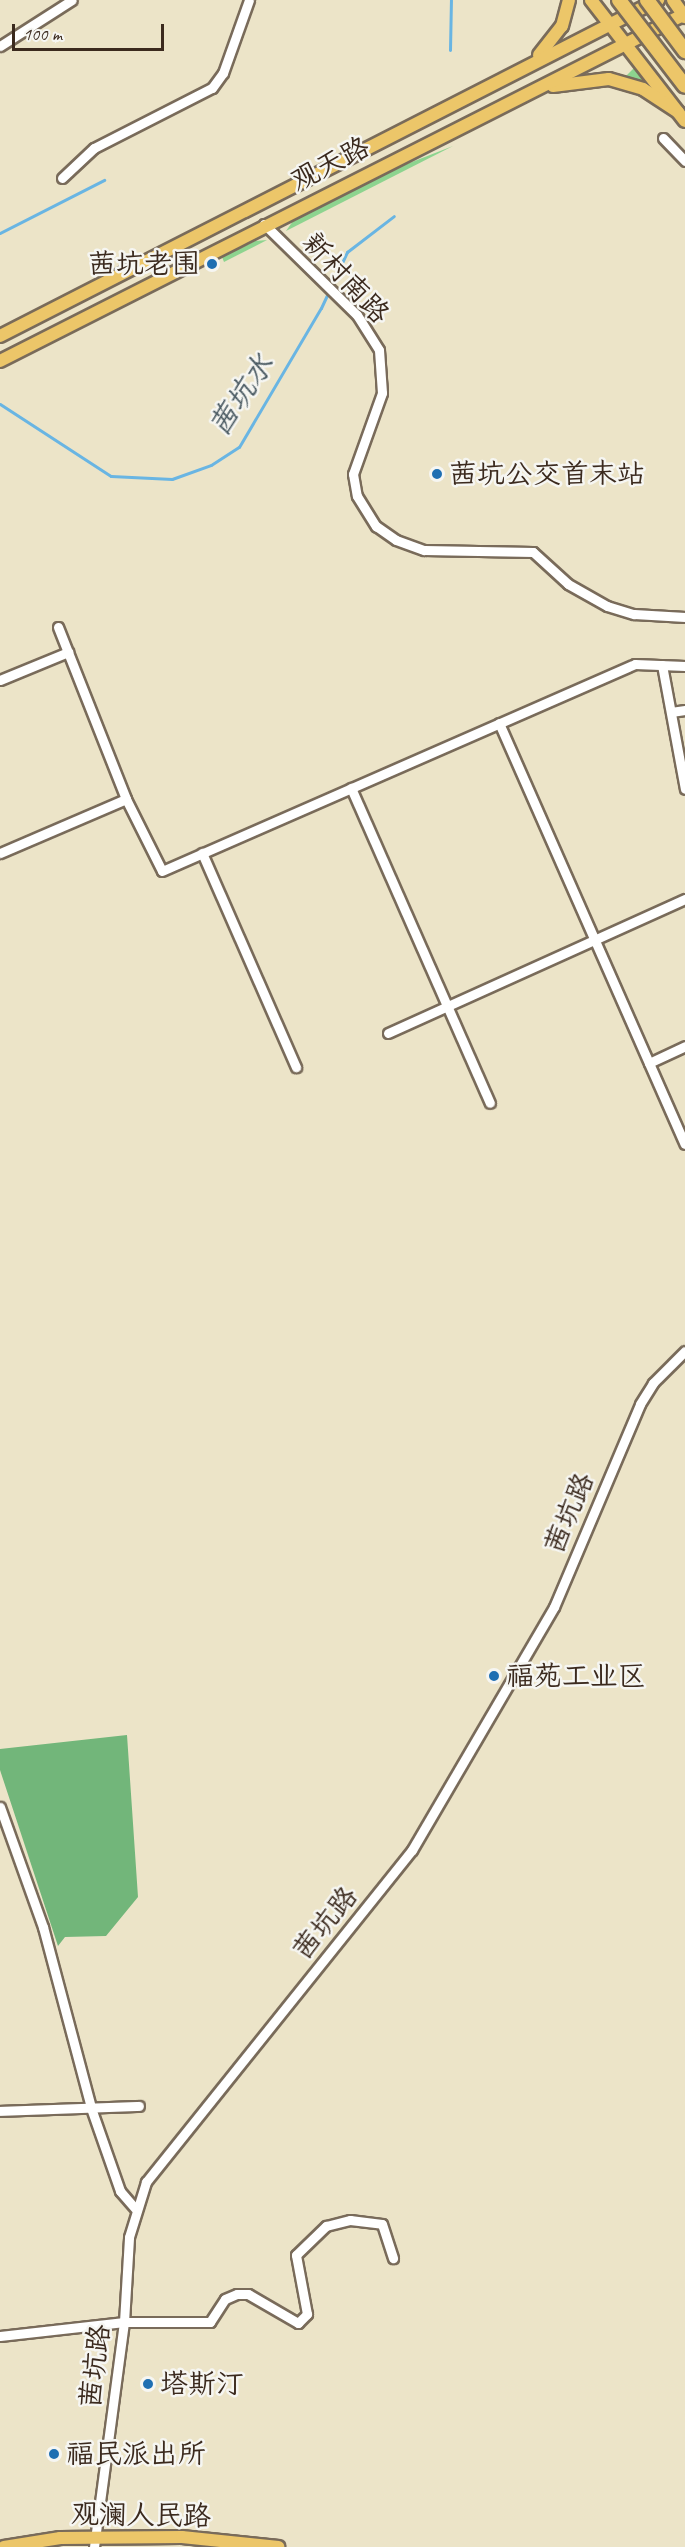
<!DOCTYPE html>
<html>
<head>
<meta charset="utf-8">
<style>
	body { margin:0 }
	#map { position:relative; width:685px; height:2547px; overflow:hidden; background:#ece4c8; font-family:Caveat,"LXGW WenKai TC",sans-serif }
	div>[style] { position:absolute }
	.green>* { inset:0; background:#8dd48f }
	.forest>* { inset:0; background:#72b67a }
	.stream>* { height:3px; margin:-1.5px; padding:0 1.5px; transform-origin:1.5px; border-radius:1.5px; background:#69b5e3 }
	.roads { filter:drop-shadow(2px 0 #796b5a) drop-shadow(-2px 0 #796b5a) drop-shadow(0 2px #796b5a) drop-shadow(0 -2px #796b5a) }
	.minor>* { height:9px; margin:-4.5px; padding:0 4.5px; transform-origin:4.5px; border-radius:4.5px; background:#fff }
	.major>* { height:12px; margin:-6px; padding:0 6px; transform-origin:6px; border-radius:6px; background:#ecc669 }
	.bridges { filter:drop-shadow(2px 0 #796b5a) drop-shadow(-2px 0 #796b5a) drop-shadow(0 2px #796b5a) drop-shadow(0 -2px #796b5a) }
	.highway-bridge>* { height:14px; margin:-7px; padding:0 7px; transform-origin:7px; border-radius:7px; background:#ecc669 }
	.dots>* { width:16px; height:16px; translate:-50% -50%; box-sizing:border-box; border:3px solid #f6f6f2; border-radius:50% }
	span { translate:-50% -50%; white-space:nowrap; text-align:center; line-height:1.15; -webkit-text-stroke:5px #f6f6f2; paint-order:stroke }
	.street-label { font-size:28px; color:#3b2a1e }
	.poi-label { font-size:28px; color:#3b2a1e }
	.right { translate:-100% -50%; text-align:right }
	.left { translate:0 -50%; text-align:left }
	.water-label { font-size:30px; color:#4b5b63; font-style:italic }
	.scale { position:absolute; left:12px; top:24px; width:152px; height:27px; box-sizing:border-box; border:3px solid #3b2a1e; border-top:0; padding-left:8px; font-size:18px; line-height:21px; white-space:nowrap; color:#3b2a1e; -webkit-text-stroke:4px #f6f6f2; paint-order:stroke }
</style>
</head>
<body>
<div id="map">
	<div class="green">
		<div style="clip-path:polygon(634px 68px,647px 84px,646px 86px,624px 78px)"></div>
		<div style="clip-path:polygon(453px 146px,286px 231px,293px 221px,394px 169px)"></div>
		<div style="clip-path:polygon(267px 240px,224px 262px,222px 257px,255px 241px)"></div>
	</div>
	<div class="forest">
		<div style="clip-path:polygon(127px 1735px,138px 1897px,106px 1936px,65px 1937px,58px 1946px,0 1770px,0 1749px)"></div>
	</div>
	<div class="stream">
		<div style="left:450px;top:50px;width:50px;rotate:-88.9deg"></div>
		<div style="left:0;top:233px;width:117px;rotate:-27deg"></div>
		<div style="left:0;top:404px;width:132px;rotate:33deg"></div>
		<div style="left:111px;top:476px;width:61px;rotate:2.8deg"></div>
		<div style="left:172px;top:479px;width:41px;rotate:-19.7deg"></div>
		<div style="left:211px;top:465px;width:33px;rotate:-33deg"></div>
		<div style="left:239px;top:447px;width:161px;rotate:-59.5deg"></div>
		<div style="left:321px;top:308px;width:62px;rotate:-65.1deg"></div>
		<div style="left:347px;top:252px;width:59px;rotate:-37.5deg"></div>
	</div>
	<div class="roads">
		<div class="minor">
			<div style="left:0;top:46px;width:85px;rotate:-32.6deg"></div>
			<div style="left:663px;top:138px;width:32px;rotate:46deg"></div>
			<div style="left:62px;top:178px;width:44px;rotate:-43.2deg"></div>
			<div style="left:94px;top:148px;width:132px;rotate:-27deg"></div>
			<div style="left:212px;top:88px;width:19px;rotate:-54deg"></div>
			<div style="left:223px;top:73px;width:77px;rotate:-70.4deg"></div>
			<div style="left:264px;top:224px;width:130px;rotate:44.4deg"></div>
			<div style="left:357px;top:315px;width:41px;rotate:57.8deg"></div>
			<div style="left:379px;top:350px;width:43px;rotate:86deg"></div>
			<div style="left:382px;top:393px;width:86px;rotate:109.7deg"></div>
			<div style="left:353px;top:474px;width:22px;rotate:80deg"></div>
			<div style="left:357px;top:496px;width:36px;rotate:58deg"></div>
			<div style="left:376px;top:526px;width:24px;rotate:35deg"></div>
			<div style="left:396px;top:540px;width:30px;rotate:20deg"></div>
			<div style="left:424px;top:550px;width:109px;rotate:1.1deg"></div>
			<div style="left:533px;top:552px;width:47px;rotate:42.4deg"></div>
			<div style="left:568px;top:584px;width:45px;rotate:29.4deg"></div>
			<div style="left:607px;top:606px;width:28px;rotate:17deg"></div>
			<div style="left:634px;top:614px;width:51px;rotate:3.4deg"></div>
			<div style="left:58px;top:627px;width:185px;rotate:68.4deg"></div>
			<div style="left:126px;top:799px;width:80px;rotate:63.4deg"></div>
			<div style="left:162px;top:871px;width:516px;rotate:-23.64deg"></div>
			<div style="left:635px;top:664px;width:50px;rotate:2.3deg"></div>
			<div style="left:662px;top:665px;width:126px;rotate:79.5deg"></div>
			<div style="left:0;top:680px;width:74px;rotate:-22.4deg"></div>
			<div style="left:671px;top:712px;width:14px;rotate:-8deg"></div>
			<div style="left:499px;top:723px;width:460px;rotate:66.2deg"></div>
			<div style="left:351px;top:788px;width:344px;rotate:66.2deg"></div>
			<div style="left:0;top:853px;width:137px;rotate:-23.2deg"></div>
			<div style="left:202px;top:853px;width:234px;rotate:66.3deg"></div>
			<div style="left:388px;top:1033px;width:326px;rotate:-24.3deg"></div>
			<div style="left:649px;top:1063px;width:40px;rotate:-25deg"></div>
			<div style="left:0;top:1807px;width:127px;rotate:70.3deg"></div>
			<div style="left:43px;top:1927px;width:187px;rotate:75.1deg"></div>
			<div style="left:91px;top:2108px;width:88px;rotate:70.7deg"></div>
			<div style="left:120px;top:2191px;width:23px;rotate:49deg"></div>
			<div style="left:0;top:2111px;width:139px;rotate:-2.1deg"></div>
			<div style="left:0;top:2336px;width:125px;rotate:-6.4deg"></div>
			<div style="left:124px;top:2322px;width:86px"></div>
			<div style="left:210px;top:2322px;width:27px;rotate:-57deg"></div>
			<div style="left:225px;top:2299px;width:13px;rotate:-23deg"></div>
			<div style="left:237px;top:2294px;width:11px"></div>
			<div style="left:248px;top:2294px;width:58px;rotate:30.1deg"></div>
			<div style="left:298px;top:2323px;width:13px;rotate:-45deg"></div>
			<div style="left:307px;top:2314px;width:60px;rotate:-100.6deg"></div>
			<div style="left:296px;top:2255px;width:42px;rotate:-44deg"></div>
			<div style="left:326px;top:2226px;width:25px;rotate:-14deg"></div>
			<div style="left:350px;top:2220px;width:32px;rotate:7deg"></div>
			<div style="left:382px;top:2224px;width:36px;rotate:72deg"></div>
			<div style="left:94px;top:2547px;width:227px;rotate:-82.4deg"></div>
			<div style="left:124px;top:2322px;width:85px;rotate:-86.6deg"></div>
			<div style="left:129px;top:2237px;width:58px;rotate:-72.8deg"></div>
			<div style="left:146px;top:2182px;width:425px;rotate:-51.3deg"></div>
			<div style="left:412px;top:1850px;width:281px;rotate:-59.7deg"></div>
			<div style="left:554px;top:1607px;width:220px;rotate:-67deg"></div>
			<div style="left:640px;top:1404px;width:25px;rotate:-58deg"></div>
			<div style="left:653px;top:1383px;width:45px;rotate:-45deg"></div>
		</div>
		<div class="major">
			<div style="left:591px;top:0;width:153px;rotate:52.2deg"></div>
			<div style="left:673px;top:0;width:21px;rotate:55deg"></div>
			<div style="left:539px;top:55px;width:37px;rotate:-52deg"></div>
			<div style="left:562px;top:26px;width:27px;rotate:-75deg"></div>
			<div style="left:553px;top:86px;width:56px;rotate:-7.1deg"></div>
			<div style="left:609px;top:79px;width:35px;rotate:16deg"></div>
			<div style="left:643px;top:89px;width:42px;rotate:33.3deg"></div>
			<div style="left:0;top:336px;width:739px;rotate:-27.05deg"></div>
			<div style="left:0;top:361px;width:768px;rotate:-26.87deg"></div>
			<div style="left:4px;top:2547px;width:57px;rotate:-9.1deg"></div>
			<div style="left:60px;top:2538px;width:122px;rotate:-0.5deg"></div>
			<div style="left:182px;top:2537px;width:97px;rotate:5.9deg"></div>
		</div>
	</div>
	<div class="bridges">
		<div class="highway-bridge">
			<div style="left:619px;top:0;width:108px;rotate:52.5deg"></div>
			<div style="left:647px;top:0;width:64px;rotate:53.3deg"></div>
		</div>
	</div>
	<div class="dots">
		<div style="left:212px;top:264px;background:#1f6fb2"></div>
		<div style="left:437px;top:474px;background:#1f6fb2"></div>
		<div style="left:494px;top:1676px;background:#1f6fb2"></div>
		<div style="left:148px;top:2384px;background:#1f6fb2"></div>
		<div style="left:54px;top:2454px;background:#1f6fb2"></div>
	</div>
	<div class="street-label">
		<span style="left:330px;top:164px;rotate:-27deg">观天路</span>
		<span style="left:346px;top:278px;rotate:47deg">新村南路</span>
		<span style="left:569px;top:1513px;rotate:-67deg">茜坑路</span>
		<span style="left:325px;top:1923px;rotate:-51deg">茜坑路</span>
		<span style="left:95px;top:2366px;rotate:-83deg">茜坑路</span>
		<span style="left:141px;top:2515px;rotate:1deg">观澜人民路</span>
	</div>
	<div class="poi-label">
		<span class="right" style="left:200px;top:264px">茜坑老围</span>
		<span class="left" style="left:449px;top:474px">茜坑公交首末站</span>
		<span class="left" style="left:506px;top:1676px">福苑工业区</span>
		<span class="left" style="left:160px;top:2384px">塔斯汀</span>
		<span class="left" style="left:66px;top:2454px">福民派出所</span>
	</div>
	<div class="water-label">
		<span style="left:241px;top:395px;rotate:-56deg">茜坑水</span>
	</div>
	<div class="scale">100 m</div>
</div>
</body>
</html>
